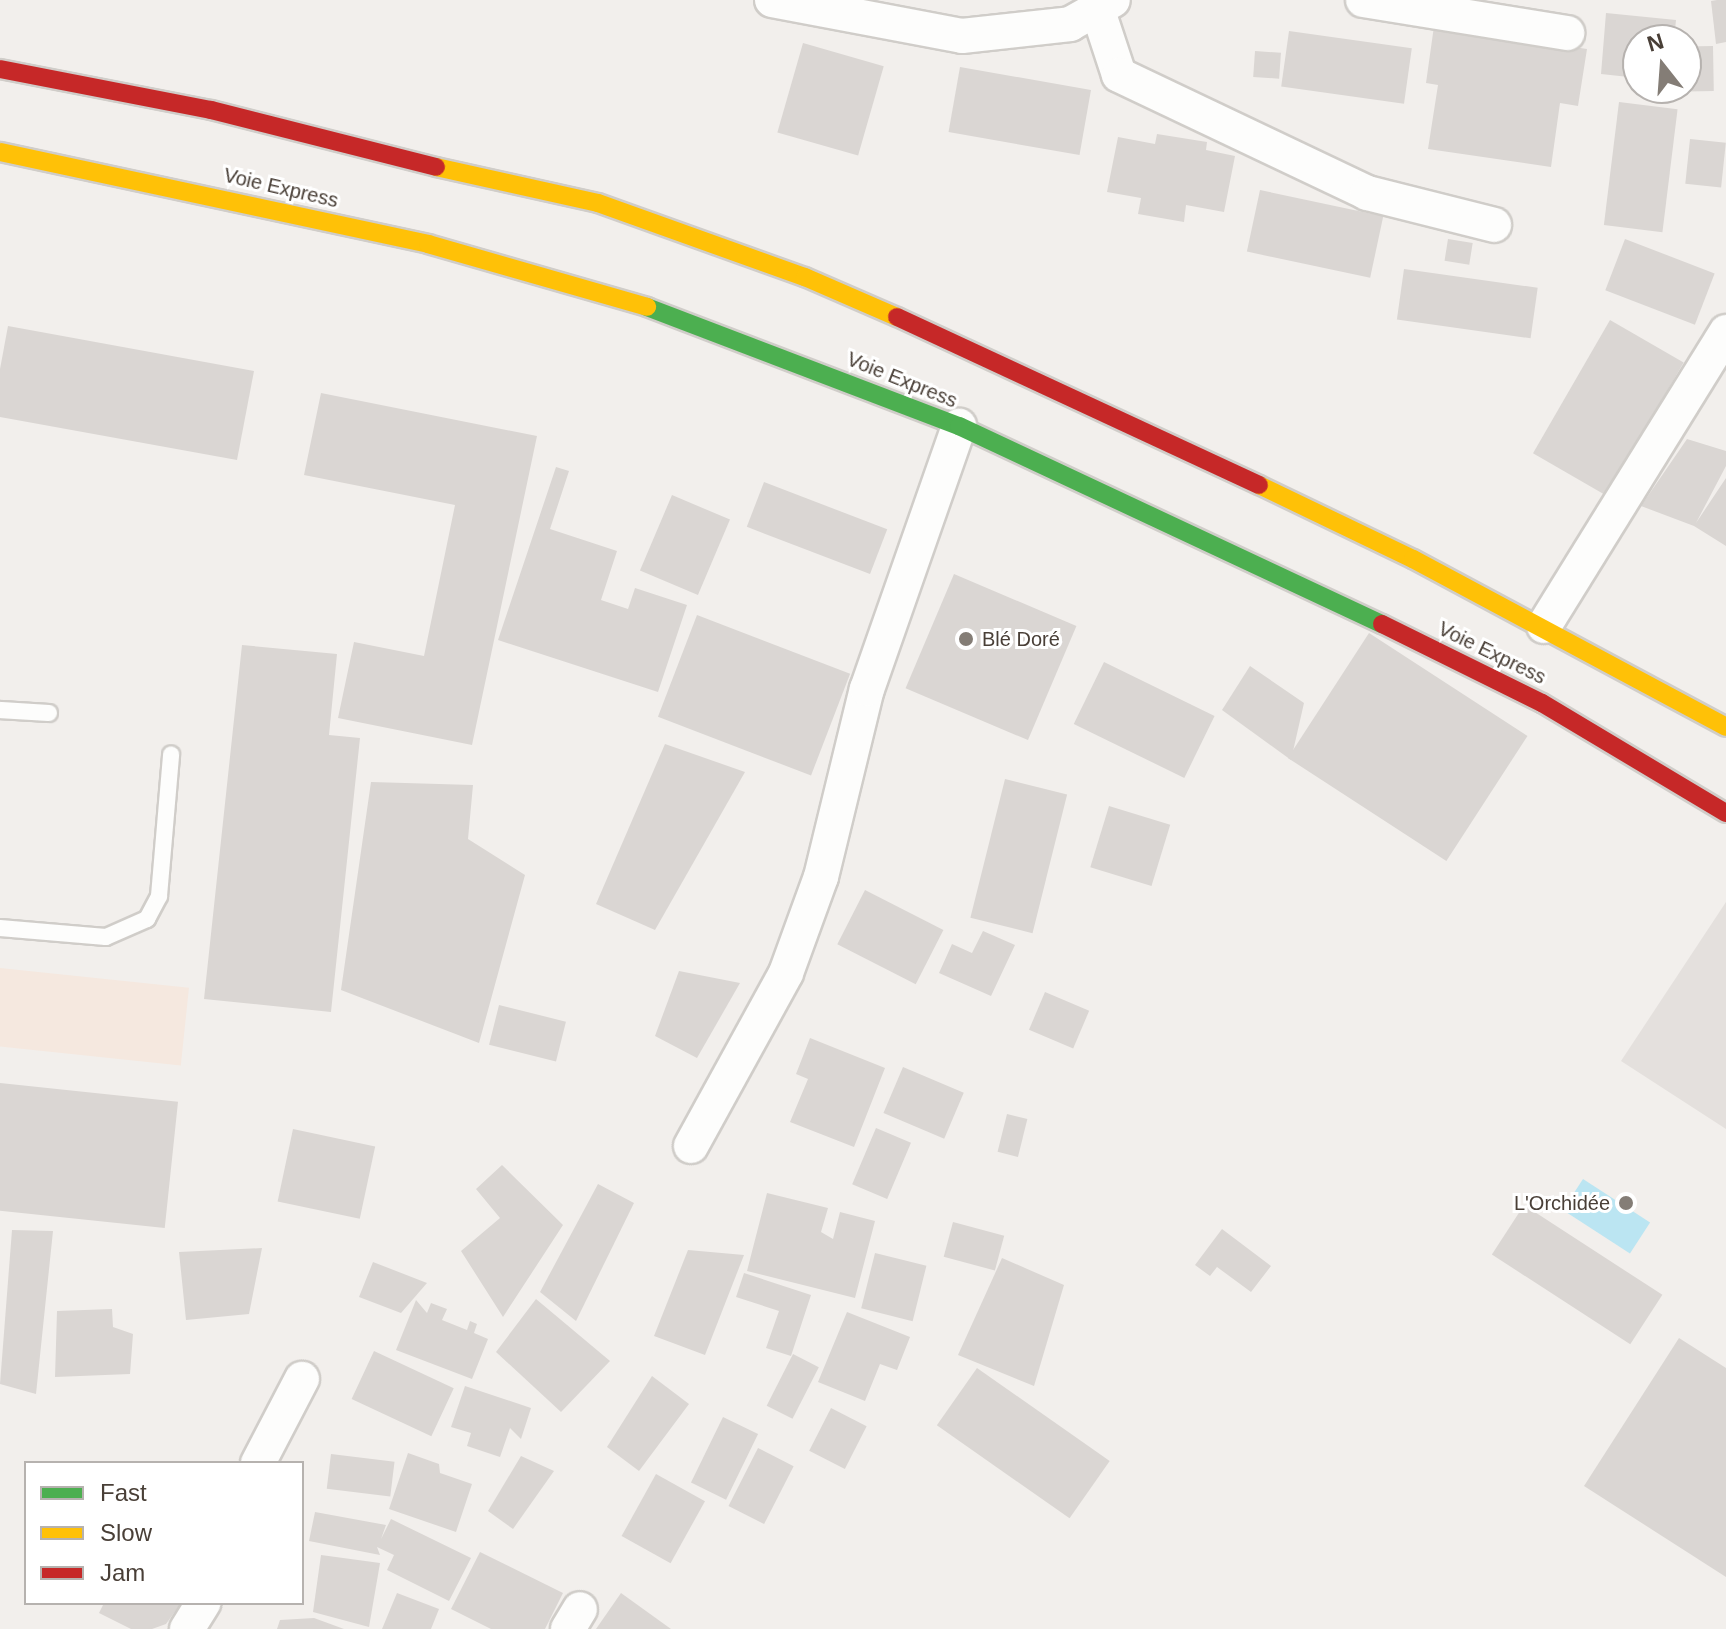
<!DOCTYPE html>
<html>
<head>
<meta charset="utf-8">
<style>
	body { margin:0 }
	#map { position:relative; width:1726px; height:1629px; overflow:hidden; background:#f2efec; font-family:Helvetica,sans-serif }
	div>[style] { position:absolute }
	.commercial>* { inset:0; background:#f5e8df; transform-origin:0 0 }
	.parking>* { inset:0; background:#e4e0dd }
	.water>* { inset:0; background:#bbe5f2; transform-origin:0 0 }
	.building>* { inset:0; background:#dad6d3; transform-origin:0 0 }
	.roads { filter:drop-shadow(2px 0 #d0cdc9) drop-shadow(-2px 0 #d0cdc9) drop-shadow(0 2px #d0cdc9) drop-shadow(0 -2px #d0cdc9) }
	.lane>* { height:16px; margin:-8px; padding:0 8px; transform-origin:8px; border-radius:8px; background:#fdfdfc }
	.street>* { height:34px; margin:-17px; padding:0 17px; transform-origin:17px; border-radius:17px; background:#fdfdfc }
	.fast>* { height:18px; margin:-9px; padding:0 9px; transform-origin:9px; border-radius:9px; background:#4caf50 }
	.slow>* { height:18px; margin:-9px; padding:0 9px; transform-origin:9px; border-radius:9px; background:#ffc107 }
	.jam>* { height:18px; margin:-9px; padding:0 9px; transform-origin:9px; border-radius:9px; background:#c62828 }
	.dots>* { width:22px; height:22px; translate:-50% -50%; box-sizing:border-box; border:4px solid #fff; border-radius:50% }
	span { translate:-50% -50%; white-space:nowrap; text-align:center; line-height:1.15; -webkit-text-stroke:6px #fff; paint-order:stroke }
	.street-label { font-size:20px; color:#493f37 }
	.poi-label { font-size:20px; color:#493f37 }
	.left { translate:0 -50%; text-align:left }
	.right { translate:-100% -50%; text-align:right }
	.legend { position:absolute; left:24px; top:1461px; width:280px; height:144px; box-sizing:border-box; background:#fff; border:2px solid #b6b2af; margin:0; padding:10px 14px; list-style:none; font-size:24px; color:#493f37 }
	.legend li { display:flex; align-items:center; gap:16px; height:40px }
	.legend b { width:40px; border:2px solid #b6b2af }
	.north { position:absolute; left:1622px; top:24px; width:80px; height:80px; box-sizing:border-box; background:#fff; border:2px solid #b6b2af; border-radius:50%; rotate:343deg; font-size:22px; font-weight:700; line-height:32px; text-align:center; color:#493f37 }
	.north::after { content:''; display:block; margin:auto; width:28px; height:36px; background:#847d76; clip-path:polygon(50% 0,100% 100%,50% 72%,0 100%) }
</style>
</head>
<body>
<div id="map">
	<div class="commercial">
		<div style="left:0;top:968px;width:190px;height:78px;rotate:6deg"></div>
	</div>
	<div class="parking">
		<div style="clip-path:polygon(1726px 902px,1726px 1129px,1621px 1061px)"></div>
	</div>
	<div class="water">
		<div style="left:1583px;top:1179px;width:80px;height:37px;rotate:33deg"></div>
	</div>
	<div class="building">
		<div style="clip-path:polygon(1717px 0,1726px 0,1726px 42px,1716px 44px,1711px 1px)"></div>
		<div style="clip-path:polygon(1606px 13px,1676px 20px,1674px 40px,1638px 40px,1638px 78px,1601px 74px)"></div>
		<div style="clip-path:polygon(1434px 26px,1587px 49px,1578px 106px,1560px 103px,1551px 167px,1428px 149px,1438px 85px,1426px 83px)"></div>
		<div style="left:1289px;top:31px;width:124px;height:56px;rotate:8deg"></div>
		<div style="left:803px;top:43px;width:84px;height:93px;rotate:16deg"></div>
		<div style="left:1713px;top:46px;width:45px;height:27px;rotate:89deg"></div>
		<div style="left:1255px;top:51px;width:26px;height:26px;rotate:4deg"></div>
		<div style="left:960px;top:67px;width:133px;height:66px;rotate:10deg"></div>
		<div style="left:1619px;top:102px;width:59px;height:124px;rotate:7deg"></div>
		<div style="clip-path:polygon(1157px 134px,1207px 142px,1206px 150px,1235px 156px,1224px 212px,1186px 205px,1184px 222px,1138px 214px,1141px 198px,1107px 192px,1118px 137px,1155px 144px)"></div>
		<div style="left:1690px;top:139px;width:36px;height:45px;rotate:6deg"></div>
		<div style="left:1260px;top:190px;width:126px;height:63px;rotate:12deg"></div>
		<div style="left:1448px;top:239px;width:25px;height:22px;rotate:9deg"></div>
		<div style="left:1625px;top:239px;width:96px;height:55px;rotate:21deg"></div>
		<div style="left:1404px;top:269px;width:135px;height:51px;rotate:8deg"></div>
		<div style="left:1610px;top:320px;width:85px;height:154px;rotate:30deg"></div>
		<div style="clip-path:polygon(8px 326px,254px 371px,237px 460px,0 417px,0 369px)"></div>
		<div style="clip-path:polygon(321px 393px,537px 436px,472px 745px,338px 718px,354px 642px,424px 656px,455px 505px,304px 475px)"></div>
		<div style="clip-path:polygon(1687px 439px,1726px 451px,1726px 466px,1696px 523px,1726px 478px,1726px 546px,1694px 526px,1641px 506px)"></div>
		<div style="clip-path:polygon(556px 467px,569px 471px,550px 529px,617px 551px,601px 600px,628px 609px,635px 588px,687px 605px,658px 692px,498px 640px)"></div>
		<div style="left:764px;top:482px;width:132px;height:48px;rotate:21deg"></div>
		<div style="left:672px;top:495px;width:63px;height:82px;rotate:23deg"></div>
		<div style="left:954px;top:574px;width:133px;height:124px;rotate:23deg"></div>
		<div style="left:697px;top:615px;width:164px;height:109px;rotate:21deg"></div>
		<div style="left:1369px;top:633px;width:189px;height:149px;rotate:33deg"></div>
		<div style="clip-path:polygon(242px 645px,337px 654px,329px 735px,360px 738px,331px 1012px,204px 999px)"></div>
		<div style="left:1104px;top:662px;width:123px;height:69px;rotate:26deg"></div>
		<div style="clip-path:polygon(1250px 666px,1304px 703px,1291px 760px,1222px 710px)"></div>
		<div style="clip-path:polygon(665px 744px,745px 772px,655px 930px,596px 904px)"></div>
		<div style="left:1005px;top:779px;width:64px;height:143px;rotate:14deg"></div>
		<div style="clip-path:polygon(371px 782px,473px 785px,468px 839px,525px 875px,479px 1043px,341px 990px)"></div>
		<div style="left:1109px;top:806px;width:64px;height:64px;rotate:17deg"></div>
		<div style="left:865px;top:890px;width:88px;height:61px;rotate:27deg"></div>
		<div style="clip-path:polygon(983px 931px,1015px 945px,991px 996px,939px 973px,952px 944px,972px 953px)"></div>
		<div style="clip-path:polygon(679px 971px,740px 983px,697px 1058px,655px 1036px)"></div>
		<div style="left:1045px;top:992px;width:48px;height:41px;rotate:23deg"></div>
		<div style="left:499px;top:1005px;width:69px;height:41px;rotate:14deg"></div>
		<div style="clip-path:polygon(810px 1038px,885px 1068px,854px 1147px,790px 1122px,808px 1079px,796px 1074px)"></div>
		<div style="left:903px;top:1067px;width:66px;height:50px;rotate:23deg"></div>
		<div style="left:0;top:1083px;width:179px;height:127px;rotate:6deg"></div>
		<div style="left:1007px;top:1114px;width:21px;height:39px;rotate:14deg"></div>
		<div style="left:876px;top:1128px;width:38px;height:61px;rotate:23deg"></div>
		<div style="left:293px;top:1129px;width:84px;height:74px;rotate:12deg"></div>
		<div style="clip-path:polygon(502px 1165px,563px 1225px,503px 1317px,461px 1251px,500px 1218px,476px 1189px)"></div>
		<div style="clip-path:polygon(598px 1184px,634px 1203px,576px 1321px,540px 1292px)"></div>
		<div style="clip-path:polygon(767px 1193px,828px 1208px,821px 1232px,833px 1239px,840px 1212px,875px 1221px,855px 1298px,747px 1271px)"></div>
		<div style="left:1524px;top:1205px;width:165px;height:59px;rotate:33deg"></div>
		<div style="left:953px;top:1222px;width:53px;height:36px;rotate:15deg"></div>
		<div style="clip-path:polygon(1222px 1229px,1271px 1266px,1251px 1292px,1217px 1267px,1210px 1276px,1195px 1265px)"></div>
		<div style="clip-path:polygon(12px 1230px,53px 1231px,36px 1394px,0 1384px)"></div>
		<div style="clip-path:polygon(262px 1248px,249px 1314px,186px 1320px,179px 1252px)"></div>
		<div style="clip-path:polygon(688px 1250px,744px 1255px,705px 1355px,654px 1336px)"></div>
		<div style="left:875px;top:1253px;width:53px;height:57px;rotate:14deg"></div>
		<div style="clip-path:polygon(1002px 1258px,1064px 1285px,1034px 1386px,958px 1355px)"></div>
		<div style="clip-path:polygon(373px 1262px,427px 1283px,401px 1313px,359px 1297px)"></div>
		<div style="clip-path:polygon(744px 1273px,811px 1295px,791px 1356px,766px 1348px,779px 1311px,736px 1297px)"></div>
		<div style="clip-path:polygon(536px 1299px,610px 1361px,561px 1412px,496px 1352px)"></div>
		<div style="clip-path:polygon(416px 1300px,427px 1313px,431px 1303px,447px 1309px,442px 1320px,467px 1330px,470px 1321px,477px 1324px,474px 1333px,488px 1339px,472px 1379px,396px 1350px)"></div>
		<div style="clip-path:polygon(112px 1309px,113px 1327px,133px 1334px,130px 1374px,55px 1377px,57px 1311px)"></div>
		<div style="clip-path:polygon(847px 1312px,910px 1337px,897px 1370px,880px 1364px,865px 1401px,818px 1382px)"></div>
		<div style="clip-path:polygon(1679px 1338px,1726px 1368px,1726px 1577px,1584px 1486px)"></div>
		<div style="left:374px;top:1351px;width:88px;height:53px;rotate:25deg"></div>
		<div style="left:793px;top:1354px;width:29px;height:58px;rotate:27deg"></div>
		<div style="left:977px;top:1368px;width:162px;height:70px;rotate:35deg"></div>
		<div style="clip-path:polygon(652px 1376px,689px 1404px,639px 1471px,607px 1447px)"></div>
		<div style="clip-path:polygon(465px 1386px,531px 1408px,521px 1439px,510px 1428px,500px 1457px,467px 1446px,471px 1433px,451px 1427px)"></div>
		<div style="left:831px;top:1408px;width:40px;height:48px;rotate:27deg"></div>
		<div style="left:723px;top:1417px;width:39px;height:73px;rotate:26deg"></div>
		<div style="left:758px;top:1448px;width:40px;height:65px;rotate:27deg"></div>
		<div style="clip-path:polygon(408px 1453px,439px 1464px,440px 1473px,472px 1484px,456px 1532px,389px 1509px)"></div>
		<div style="left:331px;top:1454px;width:64px;height:35px;rotate:7deg"></div>
		<div style="clip-path:polygon(521px 1456px,554px 1471px,513px 1529px,488px 1511px)"></div>
		<div style="left:656px;top:1474px;width:56px;height:71px;rotate:29deg"></div>
		<div style="clip-path:polygon(315px 1512px,386px 1525px,381px 1539px,391px 1519px,471px 1558px,449px 1601px,387px 1570px,394px 1555px,377px 1547px,380px 1555px,309px 1541px)"></div>
		<div style="clip-path:polygon(480px 1552px,563px 1593px,545px 1629px,491px 1629px,451px 1609px)"></div>
		<div style="clip-path:polygon(321px 1555px,380px 1563px,369px 1627px,313px 1612px)"></div>
		<div style="clip-path:polygon(397px 1593px,439px 1609px,431px 1629px,382px 1629px)"></div>
		<div style="clip-path:polygon(621px 1593px,671px 1629px,596px 1629px)"></div>
		<div style="clip-path:polygon(104px 1603px,181px 1603px,166px 1624px,152px 1629px,131px 1629px,99px 1613px)"></div>
		<div style="clip-path:polygon(314px 1618px,344px 1629px,277px 1629px,280px 1620px)"></div>
	</div>
	<div class="roads">
		<div class="lane">
			<div style="left:0;top:710px;width:49px;rotate:3.5deg"></div>
			<div style="left:0;top:928px;width:106px;rotate:4.9deg"></div>
			<div style="left:106px;top:937px;width:45px;rotate:-23.7deg"></div>
			<div style="left:147px;top:919px;width:26px;rotate:-62deg"></div>
			<div style="left:159px;top:896px;width:142px;rotate:-85.1deg"></div>
		</div>
		<div class="street">
			<div style="left:772px;top:0;width:193px;rotate:10.7deg"></div>
			<div style="left:962px;top:36px;width:109px;rotate:-6.3deg"></div>
			<div style="left:1070px;top:24px;width:49px;rotate:-29.2deg"></div>
			<div style="left:1363px;top:0;width:207px;rotate:9.2deg"></div>
			<div style="left:1098px;top:11px;width:67px;rotate:71.8deg"></div>
			<div style="left:1119px;top:75px;width:275px;rotate:25.4deg"></div>
			<div style="left:1367px;top:193px;width:131px;rotate:14.1deg"></div>
			<div style="left:1544px;top:626px;width:346px;rotate:-58.2deg"></div>
			<div style="left:691px;top:1146px;width:197px;rotate:-61.2deg"></div>
			<div style="left:786px;top:973px;width:102px;rotate:-70deg"></div>
			<div style="left:821px;top:877px;width:194px;rotate:-76.3deg"></div>
			<div style="left:867px;top:689px;width:279px;rotate:-70.7deg"></div>
			<div style="left:258px;top:1463px;width:95px;rotate:-62.4deg"></div>
			<div style="left:187px;top:1629px;width:31px;rotate:-58deg"></div>
			<div style="left:568px;top:1629px;width:23px;rotate:-59deg"></div>
		</div>
		<div class="fast">
			<div style="left:647px;top:307px;width:334px;rotate:20.9deg"></div>
			<div style="left:959px;top:426px;width:467px;rotate:25.1deg"></div>
		</div>
		<div class="slow">
			<div style="left:0;top:152px;width:438px;rotate:12.1deg"></div>
			<div style="left:428px;top:244px;width:228px;rotate:16deg"></div>
			<div style="left:436px;top:167px;width:166px;rotate:12.5deg"></div>
			<div style="left:598px;top:203px;width:220px;rotate:19.7deg"></div>
			<div style="left:805px;top:277px;width:100px;rotate:23.5deg"></div>
			<div style="left:1259px;top:485px;width:171px;rotate:25.7deg"></div>
			<div style="left:1413px;top:559px;width:355px;rotate:28.2deg"></div>
		</div>
		<div class="jam">
			<div style="left:0;top:69px;width:215px;rotate:11deg"></div>
			<div style="left:211px;top:110px;width:232px;rotate:14.2deg"></div>
			<div style="left:897px;top:317px;width:399px;rotate:24.9deg"></div>
			<div style="left:1382px;top:624px;width:178px;rotate:26.3deg"></div>
			<div style="left:1542px;top:703px;width:214px;rotate:30.9deg"></div>
		</div>
	</div>
	<div class="dots">
		<div style="left:966px;top:639px;background:#847d76"></div>
		<div style="left:1626px;top:1203px;background:#847d76"></div>
	</div>
	<div class="street-label">
		<span style="left:281px;top:188px;rotate:13deg">Voie Express</span>
		<span style="left:902px;top:380px;rotate:22deg">Voie Express</span>
		<span style="left:1492px;top:653px;rotate:26deg">Voie Express</span>
	</div>
	<div class="poi-label">
		<span class="left" style="left:982px;top:639px">Blé Doré</span>
		<span class="right" style="left:1610px;top:1203px">L'Orchidée</span>
	</div>
	<ul class="legend">
	<li><b style="height:10px;background:#4caf50"></b>Fast</li>
	<li><b style="height:10px;background:#ffc107"></b>Slow</li>
	<li><b style="height:10px;background:#c62828"></b>Jam</li>
	</ul>
	<div class="north">N</div>
</div>
</body>
</html>
